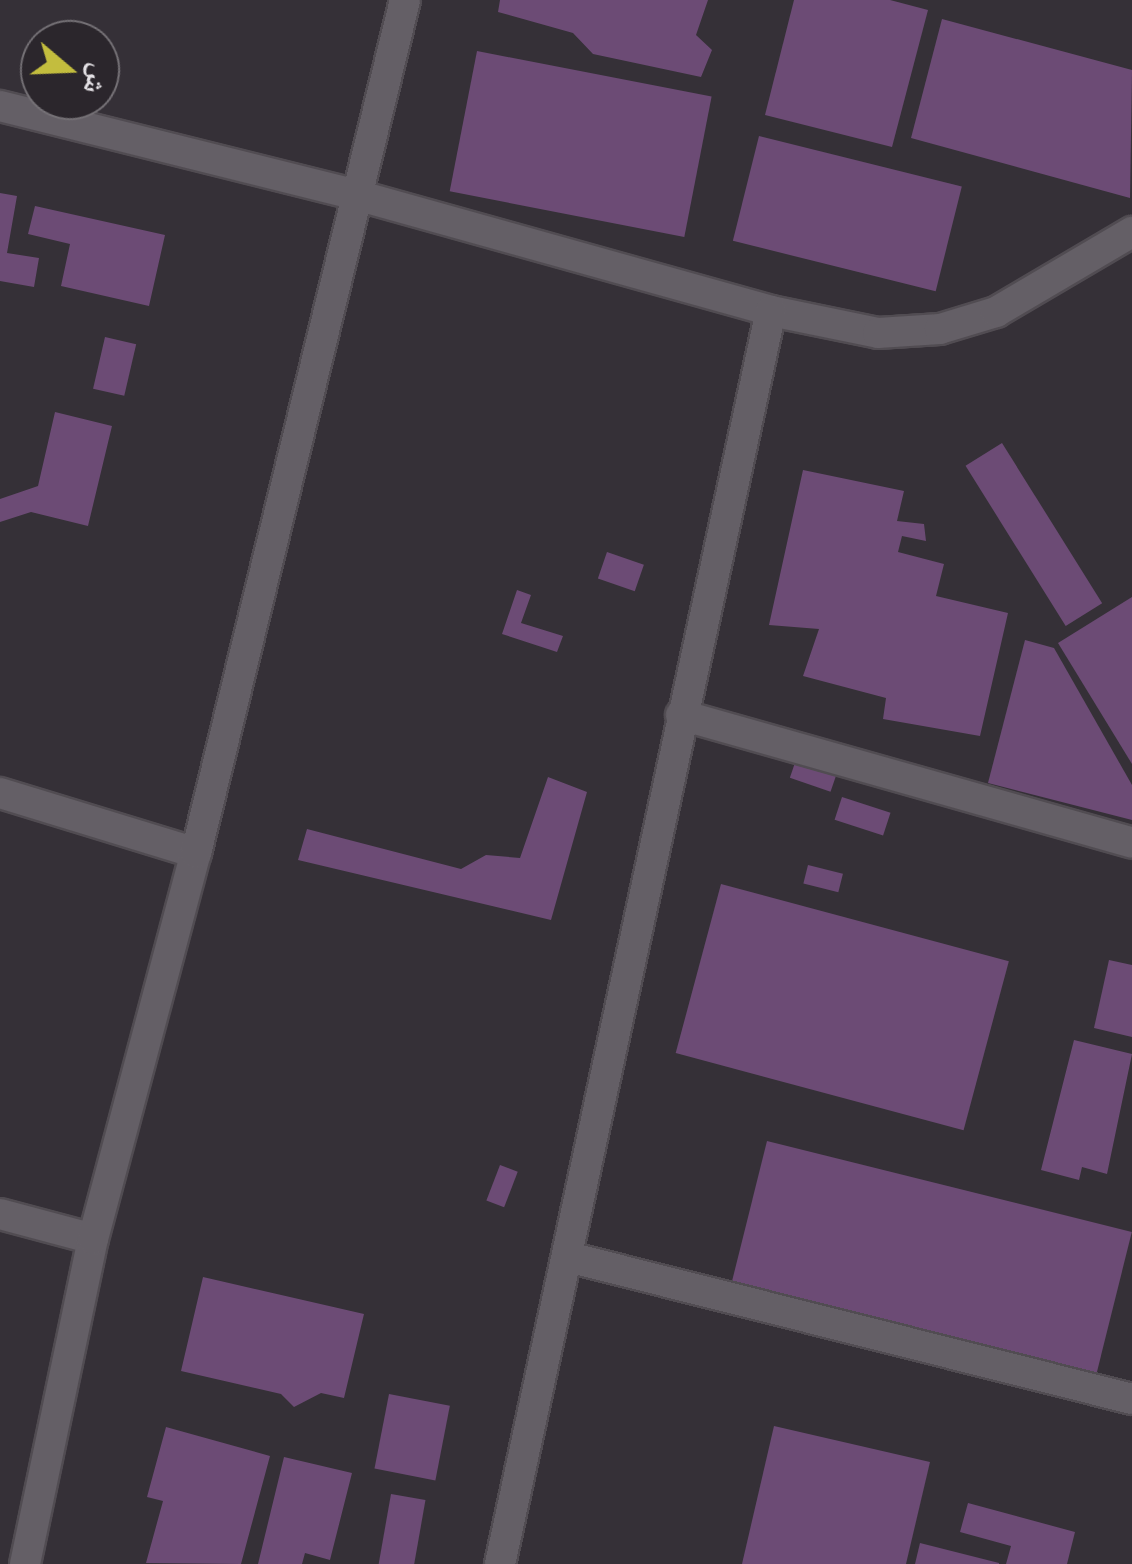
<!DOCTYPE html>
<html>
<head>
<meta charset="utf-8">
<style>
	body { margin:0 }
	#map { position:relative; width:1132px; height:1564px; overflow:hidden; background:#353037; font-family:"Work Sans","Noto Naskh Arabic",sans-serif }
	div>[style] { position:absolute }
	.building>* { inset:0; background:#6c4b75; transform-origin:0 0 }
	.roads { filter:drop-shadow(2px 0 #514c52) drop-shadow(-2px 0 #514c52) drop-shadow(0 2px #514c52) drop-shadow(0 -2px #514c52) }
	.minor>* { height:30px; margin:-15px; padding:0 15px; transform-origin:15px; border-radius:15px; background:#645f66 }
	span { translate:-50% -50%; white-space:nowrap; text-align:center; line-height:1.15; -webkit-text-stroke:8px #2b262c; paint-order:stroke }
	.north { position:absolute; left:20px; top:20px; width:100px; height:100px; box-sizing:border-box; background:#2b262c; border:2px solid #757176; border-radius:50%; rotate:109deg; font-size:28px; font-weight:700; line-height:40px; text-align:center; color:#e4e1e5 }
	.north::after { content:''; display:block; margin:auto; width:35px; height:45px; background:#c3bd3e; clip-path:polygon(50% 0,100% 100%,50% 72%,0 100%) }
</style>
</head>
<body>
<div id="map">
	<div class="building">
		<div style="clip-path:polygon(500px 0,708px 0,696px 35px,712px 50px,701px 77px,593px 54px,573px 33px,498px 12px)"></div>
		<div style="clip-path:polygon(794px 0,890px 0,928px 10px,892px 147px,765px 115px)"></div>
		<div style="clip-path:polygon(942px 19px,1132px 70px,1130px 198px,911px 138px)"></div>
		<div style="left:477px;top:51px;width:239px;height:143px;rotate:11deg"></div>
		<div style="left:759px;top:136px;width:209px;height:108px;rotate:14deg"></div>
		<div style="clip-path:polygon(0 193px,17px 196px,7px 253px,39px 258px,34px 287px,0 281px)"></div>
		<div style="clip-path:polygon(35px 206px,165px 235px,149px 306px,61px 286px,70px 244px,28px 234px)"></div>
		<div style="left:105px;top:337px;width:32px;height:53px;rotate:13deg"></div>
		<div style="clip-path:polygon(55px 412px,112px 426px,88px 526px,31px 512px,0 522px,0 499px,38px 486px)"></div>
		<div style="left:1002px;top:443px;width:189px;height:43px;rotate:58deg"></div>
		<div style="clip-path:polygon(803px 470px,904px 491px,897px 521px,924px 524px,926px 541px,902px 536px,898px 552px,944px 564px,936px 596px,1008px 613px,980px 736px,883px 719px,886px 698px,803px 676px,819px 629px,769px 625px)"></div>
		<div style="left:607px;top:552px;width:39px;height:28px;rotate:19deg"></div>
		<div style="clip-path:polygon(517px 590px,531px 595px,521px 623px,563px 636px,557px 652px,502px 634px)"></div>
		<div style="clip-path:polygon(1132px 597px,1132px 764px,1058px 643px)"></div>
		<div style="clip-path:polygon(1025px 640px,1054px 648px,1132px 785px,1132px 820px,988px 783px)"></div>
		<div style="left:798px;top:754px;width:43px;height:25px;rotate:19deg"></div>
		<div style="clip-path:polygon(548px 777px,587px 792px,551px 920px,298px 860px,307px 829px,461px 869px,486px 855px,520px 858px)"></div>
		<div style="left:842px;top:797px;width:51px;height:24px;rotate:18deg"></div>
		<div style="left:808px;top:865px;width:36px;height:19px;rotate:14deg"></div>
		<div style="left:721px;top:884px;width:298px;height:175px;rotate:15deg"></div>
		<div style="clip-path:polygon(1109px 960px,1132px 965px,1132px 1037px,1094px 1028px)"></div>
		<div style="clip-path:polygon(1074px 1040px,1132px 1054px,1107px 1174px,1082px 1167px,1079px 1180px,1041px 1170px)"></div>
		<div style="left:767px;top:1141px;width:376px;height:151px;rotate:14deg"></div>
		<div style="left:500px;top:1165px;width:19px;height:38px;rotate:21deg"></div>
		<div style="clip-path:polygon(203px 1277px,364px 1314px,344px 1398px,321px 1393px,294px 1407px,281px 1394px,181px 1371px)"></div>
		<div style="left:389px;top:1394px;width:62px;height:76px;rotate:11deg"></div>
		<div style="clip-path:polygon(774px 1426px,930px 1462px,906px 1564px,742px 1564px)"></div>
		<div style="clip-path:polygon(166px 1427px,270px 1456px,241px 1564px,146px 1563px,163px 1501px,147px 1497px)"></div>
		<div style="clip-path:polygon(284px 1457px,352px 1473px,330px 1560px,305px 1553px,302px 1564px,258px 1564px)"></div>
		<div style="left:391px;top:1494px;width:35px;height:71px;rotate:10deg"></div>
		<div style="clip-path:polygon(968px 1503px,1075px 1532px,1067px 1564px,1006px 1564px,1011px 1546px,960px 1532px)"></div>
		<div style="clip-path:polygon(920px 1543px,999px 1563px,999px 1564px,915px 1564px)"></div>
	</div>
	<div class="roads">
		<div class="minor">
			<div style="left:0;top:106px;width:371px;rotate:14deg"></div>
			<div style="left:360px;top:196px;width:427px;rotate:15.6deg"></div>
			<div style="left:771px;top:311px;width:109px;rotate:11.6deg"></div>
			<div style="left:878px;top:333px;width:62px;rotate:-3.7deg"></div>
			<div style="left:940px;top:329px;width:59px;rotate:-16.9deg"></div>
			<div style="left:996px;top:312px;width:158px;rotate:-30.5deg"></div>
			<div style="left:681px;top:715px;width:469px;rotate:15.8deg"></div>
			<div style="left:0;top:793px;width:205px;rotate:17deg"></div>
			<div style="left:0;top:1214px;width:96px;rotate:15deg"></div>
			<div style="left:568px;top:1257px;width:582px;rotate:14.13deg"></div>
			<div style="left:25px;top:1564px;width:332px;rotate:-78.2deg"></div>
			<div style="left:93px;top:1239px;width:400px;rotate:-75.1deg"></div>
			<div style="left:196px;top:853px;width:878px;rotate:-76.23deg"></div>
			<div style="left:500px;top:1564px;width:1282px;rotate:-77.8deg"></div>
		</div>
	</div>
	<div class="north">ش</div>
</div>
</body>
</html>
